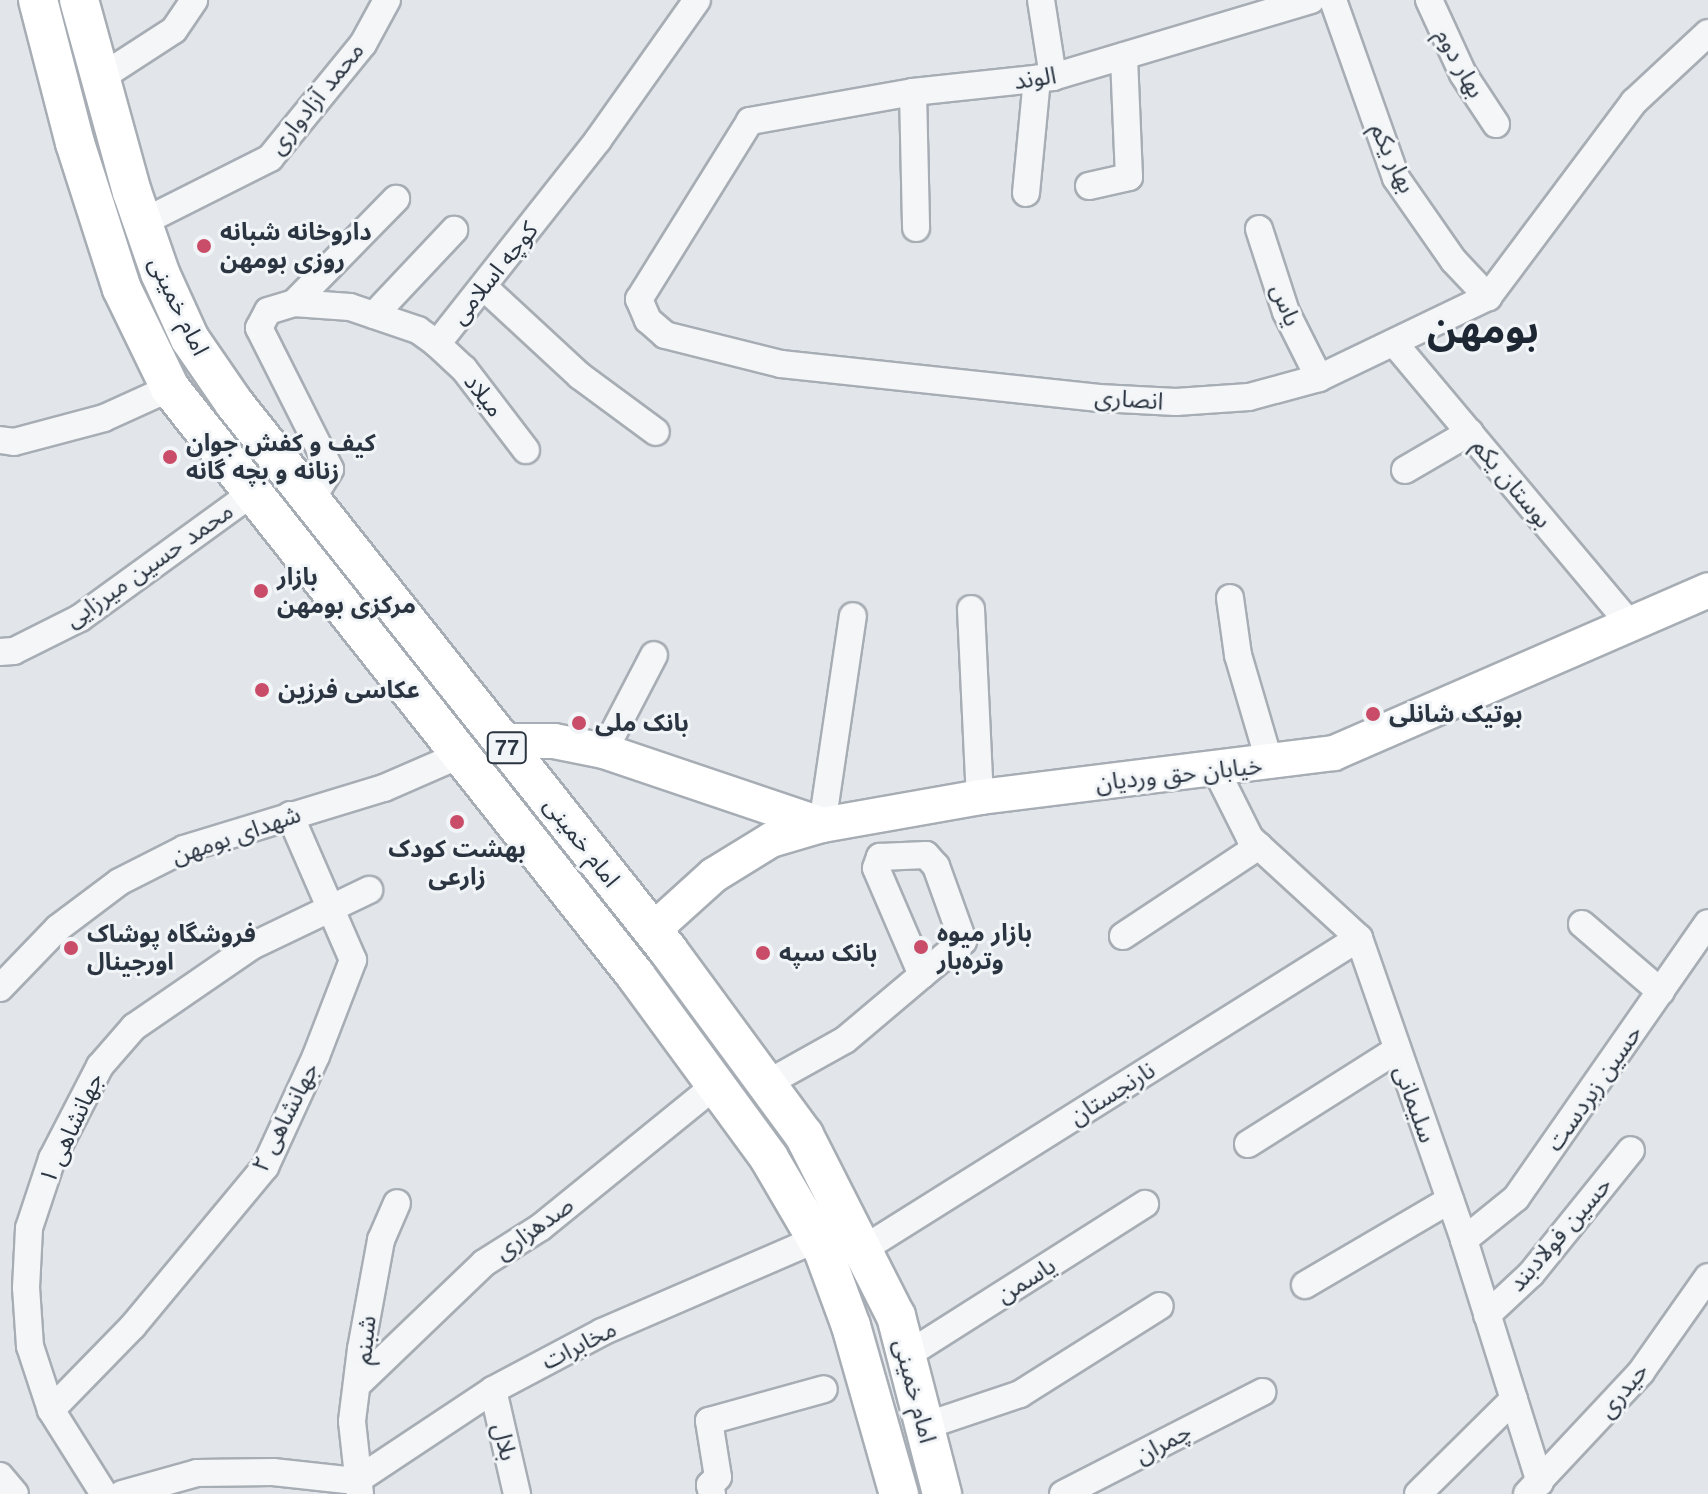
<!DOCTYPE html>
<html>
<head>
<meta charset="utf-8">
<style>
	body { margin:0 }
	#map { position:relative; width:1708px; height:1494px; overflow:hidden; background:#e2e6ea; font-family:Arial,"Noto Sans Arabic",sans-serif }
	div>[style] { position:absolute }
	.roads { filter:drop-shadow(2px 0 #a7adb4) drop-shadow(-2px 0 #a7adb4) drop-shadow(0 2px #a7adb4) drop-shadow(0 -2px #a7adb4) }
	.minor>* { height:26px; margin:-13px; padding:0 13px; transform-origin:13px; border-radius:13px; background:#f5f6f8 }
	.major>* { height:34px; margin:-17px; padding:0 17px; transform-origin:17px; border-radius:17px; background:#fff }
	.highway>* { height:38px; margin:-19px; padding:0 19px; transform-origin:19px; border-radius:19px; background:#fff }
	.dots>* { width:22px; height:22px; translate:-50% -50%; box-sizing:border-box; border:4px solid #f2f5f7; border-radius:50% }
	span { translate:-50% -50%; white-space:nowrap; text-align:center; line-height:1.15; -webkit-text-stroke:6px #f2f5f7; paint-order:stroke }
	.shield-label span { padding:2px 6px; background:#f2f5f7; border:2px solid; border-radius:6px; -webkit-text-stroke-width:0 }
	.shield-label { font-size:22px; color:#2b3542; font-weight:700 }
	.street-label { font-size:24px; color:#2b3542 }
	.poi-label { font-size:24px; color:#2b3542; font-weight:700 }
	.left { translate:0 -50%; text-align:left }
	.town-label { font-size:40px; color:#1d2633; font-weight:700 }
</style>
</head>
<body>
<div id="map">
	<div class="roads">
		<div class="minor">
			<div style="left:1041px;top:0;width:78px;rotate:81.1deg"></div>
			<div style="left:1311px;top:0;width:269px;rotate:163.4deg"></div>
			<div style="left:1053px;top:77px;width:141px;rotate:173.9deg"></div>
			<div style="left:913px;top:92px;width:166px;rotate:169.9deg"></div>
			<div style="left:750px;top:121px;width:210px;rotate:121.9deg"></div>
			<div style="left:639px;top:299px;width:23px;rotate:67deg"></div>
			<div style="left:648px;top:320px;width:23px;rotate:41deg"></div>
			<div style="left:665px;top:335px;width:120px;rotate:14deg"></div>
			<div style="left:781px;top:364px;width:320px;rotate:6.1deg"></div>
			<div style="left:1099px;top:398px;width:77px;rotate:3deg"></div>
			<div style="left:1176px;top:402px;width:73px;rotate:-3.9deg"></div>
			<div style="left:1249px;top:397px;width:73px;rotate:-15.2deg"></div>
			<div style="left:1319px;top:378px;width:187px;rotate:-25.6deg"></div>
			<div style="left:1488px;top:297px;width:244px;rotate:-53.2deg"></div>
			<div style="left:1634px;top:102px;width:101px;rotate:-43deg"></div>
			<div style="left:1333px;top:0;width:189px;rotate:70.5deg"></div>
			<div style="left:1396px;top:178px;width:101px;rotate:55.1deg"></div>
			<div style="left:1454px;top:261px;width:50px;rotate:46.6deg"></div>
			<div style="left:1429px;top:0;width:81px;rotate:65.3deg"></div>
			<div style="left:1463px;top:74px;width:60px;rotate:56.6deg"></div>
			<div style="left:100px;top:78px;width:88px;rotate:-33deg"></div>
			<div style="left:174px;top:30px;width:36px;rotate:-56deg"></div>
			<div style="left:913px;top:92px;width:136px;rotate:88.7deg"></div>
			<div style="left:1089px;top:186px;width:41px;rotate:-12.7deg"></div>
			<div style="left:1129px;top:177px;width:121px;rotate:-92.4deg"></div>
			<div style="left:1026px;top:193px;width:115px;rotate:-84.5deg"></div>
			<div style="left:143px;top:222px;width:142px;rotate:-26.7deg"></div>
			<div style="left:270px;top:158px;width:147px;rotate:-50.8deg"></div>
			<div style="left:363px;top:44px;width:50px;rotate:-61.4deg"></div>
			<div style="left:1259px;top:229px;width:87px;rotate:72deg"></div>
			<div style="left:1286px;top:312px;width:74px;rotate:63.4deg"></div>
			<div style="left:485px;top:288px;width:129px;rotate:42.8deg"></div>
			<div style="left:580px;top:376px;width:94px;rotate:36.4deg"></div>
			<div style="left:294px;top:303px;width:146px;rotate:-45.6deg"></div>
			<div style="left:374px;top:315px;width:117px;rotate:-46.7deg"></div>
			<div style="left:437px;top:344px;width:37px;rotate:43deg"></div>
			<div style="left:464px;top:369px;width:102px;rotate:52.6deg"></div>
			<div style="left:1395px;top:344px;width:363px;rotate:50deg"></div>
			<div style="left:0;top:440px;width:14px;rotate:8deg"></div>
			<div style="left:14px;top:442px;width:93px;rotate:-14.9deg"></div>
			<div style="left:104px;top:418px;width:72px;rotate:-24.4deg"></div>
			<div style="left:1405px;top:470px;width:75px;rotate:-30.3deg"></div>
			<div style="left:311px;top:500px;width:36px;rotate:-58deg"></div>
			<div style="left:330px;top:469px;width:158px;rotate:-116.7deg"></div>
			<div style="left:259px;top:328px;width:19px;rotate:-62deg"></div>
			<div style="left:268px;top:311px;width:27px;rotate:-17deg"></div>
			<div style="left:294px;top:303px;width:56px;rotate:4.1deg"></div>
			<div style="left:350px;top:307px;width:72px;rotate:18.7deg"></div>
			<div style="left:418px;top:330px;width:24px;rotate:36deg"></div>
			<div style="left:437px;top:344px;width:260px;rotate:-51.7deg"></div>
			<div style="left:598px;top:140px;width:171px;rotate:-54.7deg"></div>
			<div style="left:1230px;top:598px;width:58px;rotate:82deg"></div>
			<div style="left:1238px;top:655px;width:114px;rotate:73.6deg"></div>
			<div style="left:971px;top:609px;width:188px;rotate:87.3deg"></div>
			<div style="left:0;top:652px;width:14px;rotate:-4deg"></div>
			<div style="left:14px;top:651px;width:74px;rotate:-26.6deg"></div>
			<div style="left:80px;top:618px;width:213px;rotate:-36deg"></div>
			<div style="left:604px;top:751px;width:108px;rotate:-62.5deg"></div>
			<div style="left:1216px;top:770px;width:76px;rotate:63.4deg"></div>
			<div style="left:1250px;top:838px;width:148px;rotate:42.5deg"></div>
			<div style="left:1359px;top:938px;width:320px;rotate:70.8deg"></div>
			<div style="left:1464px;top:1240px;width:254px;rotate:72.6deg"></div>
			<div style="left:822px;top:825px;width:211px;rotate:-81.6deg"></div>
			<div style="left:1582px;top:924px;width:104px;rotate:40.7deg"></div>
			<div style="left:1123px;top:936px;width:163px;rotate:-33.5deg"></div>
			<div style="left:0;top:988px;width:83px;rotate:-46deg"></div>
			<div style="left:58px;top:928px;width:76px;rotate:-37deg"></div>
			<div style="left:119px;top:882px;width:73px;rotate:-26.9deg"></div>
			<div style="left:184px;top:849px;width:209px;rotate:-17deg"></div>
			<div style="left:384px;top:788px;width:83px;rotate:-23.5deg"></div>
			<div style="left:766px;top:1084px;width:90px;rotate:-29.1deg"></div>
			<div style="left:845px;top:1040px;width:101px;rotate:-40.2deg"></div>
			<div style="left:922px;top:975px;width:116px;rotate:-113.3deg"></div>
			<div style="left:876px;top:868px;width:12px;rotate:-70deg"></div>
			<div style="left:880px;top:857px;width:46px;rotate:-2.5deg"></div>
			<div style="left:926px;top:855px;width:15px;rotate:48deg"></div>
			<div style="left:936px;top:866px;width:80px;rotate:70.2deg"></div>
			<div style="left:963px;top:941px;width:53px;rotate:140.3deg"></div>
			<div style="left:1248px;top:1144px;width:174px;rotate:-32.3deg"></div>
			<div style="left:1464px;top:1240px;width:67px;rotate:-38.9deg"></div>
			<div style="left:1516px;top:1198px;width:335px;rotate:-55.1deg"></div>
			<div style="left:865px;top:1248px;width:583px;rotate:-32.11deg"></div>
			<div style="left:1305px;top:1285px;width:168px;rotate:-30.4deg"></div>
			<div style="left:1487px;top:1315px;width:60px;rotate:-43deg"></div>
			<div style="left:1531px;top:1274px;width:159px;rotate:-51.1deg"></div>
			<div style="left:907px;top:1355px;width:282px;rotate:-32.4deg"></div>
			<div style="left:361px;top:1381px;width:170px;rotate:-43.8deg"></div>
			<div style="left:484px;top:1263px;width:67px;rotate:-32.3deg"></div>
			<div style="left:541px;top:1227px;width:225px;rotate:-39.1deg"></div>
			<div style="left:493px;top:1390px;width:107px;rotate:77deg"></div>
			<div style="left:51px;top:1410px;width:117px;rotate:-45.7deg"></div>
			<div style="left:133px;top:1326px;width:207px;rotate:-50.3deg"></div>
			<div style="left:265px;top:1167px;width:122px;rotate:-65.3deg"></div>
			<div style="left:316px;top:1056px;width:103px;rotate:-68.9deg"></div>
			<div style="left:353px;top:960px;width:158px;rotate:-113.5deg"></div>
			<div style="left:925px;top:1426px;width:100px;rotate:-18.6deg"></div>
			<div style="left:1020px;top:1394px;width:165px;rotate:-32.2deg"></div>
			<div style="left:0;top:1476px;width:23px;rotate:50deg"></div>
			<div style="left:356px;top:1481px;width:164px;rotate:-33.6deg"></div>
			<div style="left:493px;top:1390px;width:123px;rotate:-28deg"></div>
			<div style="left:602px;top:1332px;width:234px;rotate:-23.4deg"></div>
			<div style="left:104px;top:1494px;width:99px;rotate:-122.2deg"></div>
			<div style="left:51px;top:1410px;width:67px;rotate:-108.2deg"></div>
			<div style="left:30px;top:1346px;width:58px;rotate:-93.9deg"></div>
			<div style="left:26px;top:1288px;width:60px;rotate:-87.1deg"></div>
			<div style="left:29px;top:1228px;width:73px;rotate:-71.6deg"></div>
			<div style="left:52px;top:1159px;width:105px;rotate:-62.7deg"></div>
			<div style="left:100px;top:1066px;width:52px;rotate:-48.9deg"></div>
			<div style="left:134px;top:1027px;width:143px;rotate:-34.5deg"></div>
			<div style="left:252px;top:946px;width:130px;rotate:-25.6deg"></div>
			<div style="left:122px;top:1494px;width:78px;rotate:-15.6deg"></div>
			<div style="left:197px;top:1473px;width:76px;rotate:-0.8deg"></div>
			<div style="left:273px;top:1472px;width:83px;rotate:6.2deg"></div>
			<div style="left:360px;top:1494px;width:73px;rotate:-96.3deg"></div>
			<div style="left:352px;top:1421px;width:73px;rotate:-82.9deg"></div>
			<div style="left:361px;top:1349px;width:111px;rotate:-79.6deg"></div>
			<div style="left:381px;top:1240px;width:40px;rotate:-66.6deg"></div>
			<div style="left:712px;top:1494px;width:9px;rotate:-103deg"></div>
			<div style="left:710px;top:1485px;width:11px;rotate:-45deg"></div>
			<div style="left:718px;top:1477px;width:57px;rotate:-99.1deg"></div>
			<div style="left:709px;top:1421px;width:119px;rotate:-15.5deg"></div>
			<div style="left:1063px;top:1494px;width:224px;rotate:-27.1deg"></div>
			<div style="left:1418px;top:1494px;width:135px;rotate:-44.7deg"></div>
			<div style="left:1527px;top:1494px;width:167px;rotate:-46.9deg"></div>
			<div style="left:1641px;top:1372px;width:116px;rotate:-54.8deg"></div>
		</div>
		<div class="major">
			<div style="left:502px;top:741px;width:52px"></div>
			<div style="left:554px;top:741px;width:51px;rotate:11.3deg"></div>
			<div style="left:604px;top:751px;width:230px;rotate:18.7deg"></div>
			<div style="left:652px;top:931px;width:84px;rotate:-42.1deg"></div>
			<div style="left:714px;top:875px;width:67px;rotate:-31.6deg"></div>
			<div style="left:771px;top:840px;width:53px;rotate:-16.4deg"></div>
			<div style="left:822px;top:825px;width:160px;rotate:-10deg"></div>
			<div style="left:980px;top:797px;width:357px;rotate:-7.1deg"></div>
			<div style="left:1334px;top:753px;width:408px;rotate:-23.5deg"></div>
		</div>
		<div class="highway">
			<div style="left:38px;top:0;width:148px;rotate:75.5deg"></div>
			<div style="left:75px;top:143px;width:153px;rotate:72.2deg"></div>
			<div style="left:122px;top:289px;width:110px;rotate:64.1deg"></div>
			<div style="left:170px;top:388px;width:750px;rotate:51.6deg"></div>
			<div style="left:636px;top:976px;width:225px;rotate:53.8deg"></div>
			<div style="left:769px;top:1158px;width:107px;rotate:59.6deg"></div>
			<div style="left:823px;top:1250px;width:81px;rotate:69.8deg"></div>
			<div style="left:851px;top:1326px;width:175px;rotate:74.1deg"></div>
			<div style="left:79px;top:0;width:199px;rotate:74.6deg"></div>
			<div style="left:132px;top:192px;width:86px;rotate:70.9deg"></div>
			<div style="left:160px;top:273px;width:72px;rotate:65.6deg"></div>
			<div style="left:190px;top:339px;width:78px;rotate:55.5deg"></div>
			<div style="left:234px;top:403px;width:698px;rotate:51.57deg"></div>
			<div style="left:668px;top:950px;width:230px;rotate:53.7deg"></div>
			<div style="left:804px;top:1135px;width:203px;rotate:63.1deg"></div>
			<div style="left:896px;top:1316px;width:184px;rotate:75.5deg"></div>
		</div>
	</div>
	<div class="dots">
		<div style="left:204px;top:246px;background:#c94d68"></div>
		<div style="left:170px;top:457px;background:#c94d68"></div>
		<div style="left:261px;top:591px;background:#c94d68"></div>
		<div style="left:262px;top:690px;background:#c94d68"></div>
		<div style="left:1373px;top:714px;background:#c94d68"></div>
		<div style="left:579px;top:723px;background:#c94d68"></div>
		<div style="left:457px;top:822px;background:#c94d68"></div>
		<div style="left:921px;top:947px;background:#c94d68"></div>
		<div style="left:71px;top:948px;background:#c94d68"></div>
		<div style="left:763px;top:953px;background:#c94d68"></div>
	</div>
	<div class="shield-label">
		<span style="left:507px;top:748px">77</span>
	</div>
	<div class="street-label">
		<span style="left:1460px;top:63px;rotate:61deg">بهار دوم</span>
		<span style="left:1035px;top:78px;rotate:-9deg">الوند</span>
		<span style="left:316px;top:98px;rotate:-51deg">محمد آزادواری</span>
		<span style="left:1393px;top:158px;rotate:65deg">بهار یکم</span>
		<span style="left:494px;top:273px;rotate:-51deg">کوچه اسلامی</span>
		<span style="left:1286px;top:305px;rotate:68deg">یاس</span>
		<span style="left:179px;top:306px;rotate:64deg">امام خمینی</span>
		<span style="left:484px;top:395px;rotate:52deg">میلاد</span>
		<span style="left:1129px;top:399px;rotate:4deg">انصاری</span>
		<span style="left:1512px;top:483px;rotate:50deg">بوستان یکم</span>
		<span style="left:149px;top:565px;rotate:-35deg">محمد حسین میرزایی</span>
		<span style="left:1179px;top:774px;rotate:-6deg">خیابان حق وردیان</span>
		<span style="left:236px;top:835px;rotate:-19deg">شهدای بومهن</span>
		<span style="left:582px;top:842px;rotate:52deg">امام خمینی</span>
		<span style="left:1594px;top:1088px;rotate:-55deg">حسین زبردست</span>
		<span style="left:1112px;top:1093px;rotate:-32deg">نارنجستان</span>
		<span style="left:1415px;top:1104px;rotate:70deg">سلیمانی</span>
		<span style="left:285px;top:1117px;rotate:-63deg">جهانشاهی ۲</span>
		<span style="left:71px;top:1128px;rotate:-65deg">جهانشاهی ۱</span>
		<span style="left:534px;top:1228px;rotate:-35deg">صدهزاری</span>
		<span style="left:1560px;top:1234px;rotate:-49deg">حسین فولادبند</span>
		<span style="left:1026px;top:1280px;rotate:-32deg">یاسمن</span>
		<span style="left:365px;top:1340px;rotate:-84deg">شبنم</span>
		<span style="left:579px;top:1345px;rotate:-27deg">مخابرات</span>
		<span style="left:1623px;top:1390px;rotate:-50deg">حیدری</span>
		<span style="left:915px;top:1391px;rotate:75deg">امام خمینی</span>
		<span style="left:505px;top:1442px;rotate:77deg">بلال</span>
		<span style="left:1163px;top:1443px;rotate:-27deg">چمران</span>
	</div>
	<div class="poi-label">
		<span class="left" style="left:220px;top:246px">داروخانه شبانه<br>روزی بومهن</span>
		<span class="left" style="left:186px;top:457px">کیف و کفش جوان<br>زنانه و بچه گانه</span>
		<span class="left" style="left:277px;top:591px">بازار<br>مرکزی بومهن</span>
		<span class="left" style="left:278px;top:690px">عکاسی فرزین</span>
		<span class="left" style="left:1389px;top:714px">بوتیک شانلی</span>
		<span class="left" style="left:595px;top:723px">بانک ملی</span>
		<span style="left:457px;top:863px">بهشت کودک<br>زارعی</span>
		<span class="left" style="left:937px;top:947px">بازار میوه<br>وتره‌بار</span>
		<span class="left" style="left:87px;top:948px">فروشگاه پوشاک<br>اورجینال</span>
		<span class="left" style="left:779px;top:953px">بانک سپه</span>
	</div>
	<div class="town-label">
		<span style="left:1483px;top:329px">بومهن</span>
	</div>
</div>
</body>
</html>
